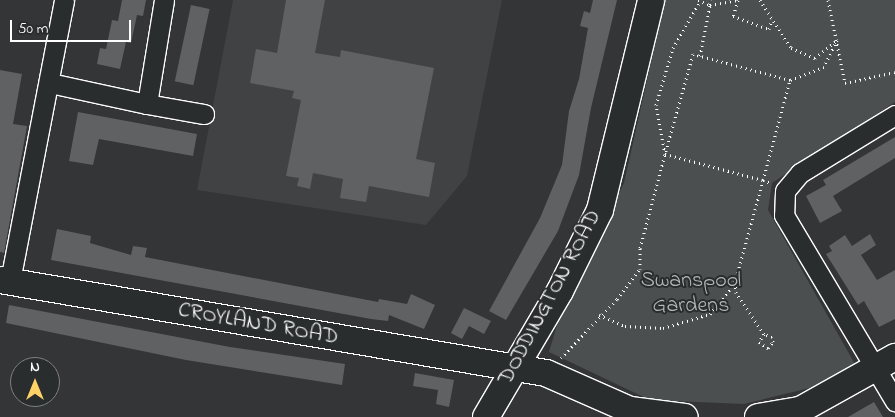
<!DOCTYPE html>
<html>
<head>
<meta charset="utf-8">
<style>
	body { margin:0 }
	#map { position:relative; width:895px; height:417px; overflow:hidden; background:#333536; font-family:"Indie Flower",sans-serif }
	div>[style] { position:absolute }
	.built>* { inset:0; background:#404243 }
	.green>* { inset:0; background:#4c4f50 }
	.building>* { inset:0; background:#5f6162; transform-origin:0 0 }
	.path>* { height:3px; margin-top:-1.5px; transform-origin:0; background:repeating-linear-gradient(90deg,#fff 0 1px,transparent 0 5px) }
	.roads { filter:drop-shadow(1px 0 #fff) drop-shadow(-1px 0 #fff) drop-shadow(0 1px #fff) drop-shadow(0 -1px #fff) }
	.street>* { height:19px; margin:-9.5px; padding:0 9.5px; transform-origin:9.5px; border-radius:9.5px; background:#2a2d2e }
	.secondary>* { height:26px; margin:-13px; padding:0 13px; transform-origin:13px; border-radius:13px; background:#2a2d2e }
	span { translate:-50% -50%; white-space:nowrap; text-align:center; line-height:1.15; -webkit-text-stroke:4px #2a2d2e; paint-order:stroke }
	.park-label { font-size:22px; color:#b7b9b9 }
	.street-label { font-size:22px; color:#fff }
	.north { position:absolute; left:10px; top:357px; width:50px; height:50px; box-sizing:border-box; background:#2a2d2e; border:1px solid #7f8182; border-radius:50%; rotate:0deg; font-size:14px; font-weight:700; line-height:20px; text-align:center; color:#fff }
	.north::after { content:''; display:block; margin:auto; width:18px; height:22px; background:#ffd166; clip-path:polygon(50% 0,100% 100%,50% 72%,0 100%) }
	.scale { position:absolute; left:10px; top:20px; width:121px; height:22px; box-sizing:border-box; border:2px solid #fff; border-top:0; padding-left:6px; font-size:15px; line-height:18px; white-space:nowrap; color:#fff; -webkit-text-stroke:4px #2a2d2e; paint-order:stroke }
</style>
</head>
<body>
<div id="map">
	<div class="built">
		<div style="clip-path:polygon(233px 0,502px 0,467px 176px,426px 225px,197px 190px)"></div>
	</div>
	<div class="green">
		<div style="clip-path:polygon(665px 0,895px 0,895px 102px,772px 183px,768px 210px,856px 366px,822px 385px,744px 404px,650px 400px,549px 352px,561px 312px,624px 183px)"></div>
	</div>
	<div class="building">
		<div style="clip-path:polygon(122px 0,146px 0,143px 16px,137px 15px,131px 43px,126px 42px,120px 69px,97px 64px,100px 48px,106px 49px,112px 20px,118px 21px)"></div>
		<div style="clip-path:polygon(286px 0,325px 0,315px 53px,340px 57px,341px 50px,434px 68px,416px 159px,435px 163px,429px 197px,369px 186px,366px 202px,340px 198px,343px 179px,313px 173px,310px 189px,297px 186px,299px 178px,286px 176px,301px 100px,292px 98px,294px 91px,250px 83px,256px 49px,277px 53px)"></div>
		<div style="clip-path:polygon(593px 0,617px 0,591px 108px,579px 175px,558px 231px,506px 320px,489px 311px,540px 218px,562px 165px,569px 111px,579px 79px,588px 28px,580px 26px,584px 11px,590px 13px)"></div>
		<div style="left:191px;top:5px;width:19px;height:78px;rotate:12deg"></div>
		<div style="clip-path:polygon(0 70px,22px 74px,13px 124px,27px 126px,4px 253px,0 252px)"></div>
		<div style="clip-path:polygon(78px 112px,197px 134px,193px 156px,99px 139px,93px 165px,69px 161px)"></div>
		<div style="clip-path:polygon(895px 137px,895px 158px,833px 196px,842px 211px,820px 223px,806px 196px,826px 185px,823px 180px)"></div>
		<div style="clip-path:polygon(57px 229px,91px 236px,90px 243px,131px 255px,133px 246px,147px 248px,145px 257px,378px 302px,379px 299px,407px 304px,411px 294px,435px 305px,424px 329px,389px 315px,388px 321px,371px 319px,51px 260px)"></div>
		<div style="clip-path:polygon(870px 234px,876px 245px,861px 255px,877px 280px,895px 270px,895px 319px,879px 327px,864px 301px,858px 305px,826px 254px,832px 251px,829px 246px,845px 235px,852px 246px)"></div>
		<div style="clip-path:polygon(9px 305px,230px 347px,345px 364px,342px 385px,186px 360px,6px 323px)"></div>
		<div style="clip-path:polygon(464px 308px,491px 321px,484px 334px,469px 326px,462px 339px,451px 333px)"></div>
		<div style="clip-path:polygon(415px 373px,454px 380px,449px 407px,436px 404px,438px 390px,413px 386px)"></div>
		<div style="clip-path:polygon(874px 402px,883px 417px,848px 417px)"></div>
	</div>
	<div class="path">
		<div style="left:698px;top:0;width:13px;rotate:23deg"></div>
		<div style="left:710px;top:5px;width:5px;rotate:-68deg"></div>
		<div style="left:760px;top:0;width:57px;rotate:57.1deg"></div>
		<div style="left:791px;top:48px;width:26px;rotate:23deg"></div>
		<div style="left:815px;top:58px;width:28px;rotate:-39deg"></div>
		<div style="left:837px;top:40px;width:30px;rotate:116deg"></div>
		<div style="left:824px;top:67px;width:36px;rotate:159deg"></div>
		<div style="left:790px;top:80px;width:100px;rotate:-165deg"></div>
		<div style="left:693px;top:54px;width:104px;rotate:105.6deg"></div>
		<div style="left:665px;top:154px;width:101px;rotate:14.9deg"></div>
		<div style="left:763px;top:180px;width:104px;rotate:-74.9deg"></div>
		<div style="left:828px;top:0;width:85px;rotate:78.4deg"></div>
		<div style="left:845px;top:83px;width:51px;rotate:-12.4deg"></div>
		<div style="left:700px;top:56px;width:52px;rotate:-78.9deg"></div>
		<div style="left:710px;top:5px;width:28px;rotate:-10deg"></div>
		<div style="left:738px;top:0;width:17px;rotate:107deg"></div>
		<div style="left:733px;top:16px;width:38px;rotate:20deg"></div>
		<div style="left:769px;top:29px;width:10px;rotate:-73deg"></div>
		<div style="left:599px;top:315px;width:28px;rotate:23deg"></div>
		<div style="left:625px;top:326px;width:38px;rotate:3deg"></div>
		<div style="left:663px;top:328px;width:49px;rotate:-16.6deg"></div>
		<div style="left:710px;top:314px;width:40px;rotate:-51deg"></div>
		<div style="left:764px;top:334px;width:9px;rotate:122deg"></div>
		<div style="left:759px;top:342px;width:11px;rotate:34deg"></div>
		<div style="left:768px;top:348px;width:8px;rotate:-50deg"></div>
		<div style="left:773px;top:342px;width:5px;rotate:-101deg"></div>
		<div style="left:772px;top:337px;width:9px;rotate:-159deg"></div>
		<div style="left:764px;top:334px;width:50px;rotate:-124.3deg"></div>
		<div style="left:736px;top:293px;width:11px;rotate:-95deg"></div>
		<div style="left:735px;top:282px;width:106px;rotate:-74.6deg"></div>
		<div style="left:763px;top:180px;width:9px;rotate:21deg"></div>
		<div style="left:561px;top:358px;width:81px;rotate:-46.5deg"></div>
		<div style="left:617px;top:299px;width:38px;rotate:-53deg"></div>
		<div style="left:640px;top:269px;width:21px;rotate:-90deg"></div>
		<div style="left:640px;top:248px;width:97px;rotate:-75.1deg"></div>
		<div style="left:665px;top:154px;width:50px;rotate:-100.4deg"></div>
		<div style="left:656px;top:105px;width:59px;rotate:-73.4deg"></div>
		<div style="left:673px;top:48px;width:52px;rotate:-60deg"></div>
	</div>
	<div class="roads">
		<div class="street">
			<div style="left:50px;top:83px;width:99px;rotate:12.2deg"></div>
			<div style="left:147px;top:104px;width:105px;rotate:-80.7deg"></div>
			<div style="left:147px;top:104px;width:58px;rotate:10deg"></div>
			<div style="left:895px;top:115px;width:111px;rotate:148.6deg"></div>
			<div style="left:800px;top:173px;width:23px;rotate:130deg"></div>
			<div style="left:785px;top:191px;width:24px;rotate:92deg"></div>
			<div style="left:784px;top:215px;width:217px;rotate:59.2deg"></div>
			<div style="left:10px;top:281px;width:286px;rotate:-79.1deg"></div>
		</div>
		<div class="secondary">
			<div style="left:0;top:280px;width:554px;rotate:9.67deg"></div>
			<div style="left:546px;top:373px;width:92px;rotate:23.8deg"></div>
			<div style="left:630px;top:410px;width:55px;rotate:7.3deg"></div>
			<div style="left:486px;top:417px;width:146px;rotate:-59.6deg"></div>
			<div style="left:560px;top:291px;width:90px;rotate:-63.7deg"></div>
			<div style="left:600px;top:210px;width:216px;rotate:-76.3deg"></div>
			<div style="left:758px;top:417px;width:43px;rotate:-9.5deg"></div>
			<div style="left:800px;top:410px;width:109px;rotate:-29.2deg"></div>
		</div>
	</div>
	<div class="park-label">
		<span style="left:691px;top:294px">Swanspool<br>Gardens</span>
	</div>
	<div class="street-label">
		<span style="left:551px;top:298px;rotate:-62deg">DODDINGTON ROAD</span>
		<span style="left:258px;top:325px;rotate:10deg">CROYLAND ROAD</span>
	</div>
	<div class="north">N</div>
	<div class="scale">50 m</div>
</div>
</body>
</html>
